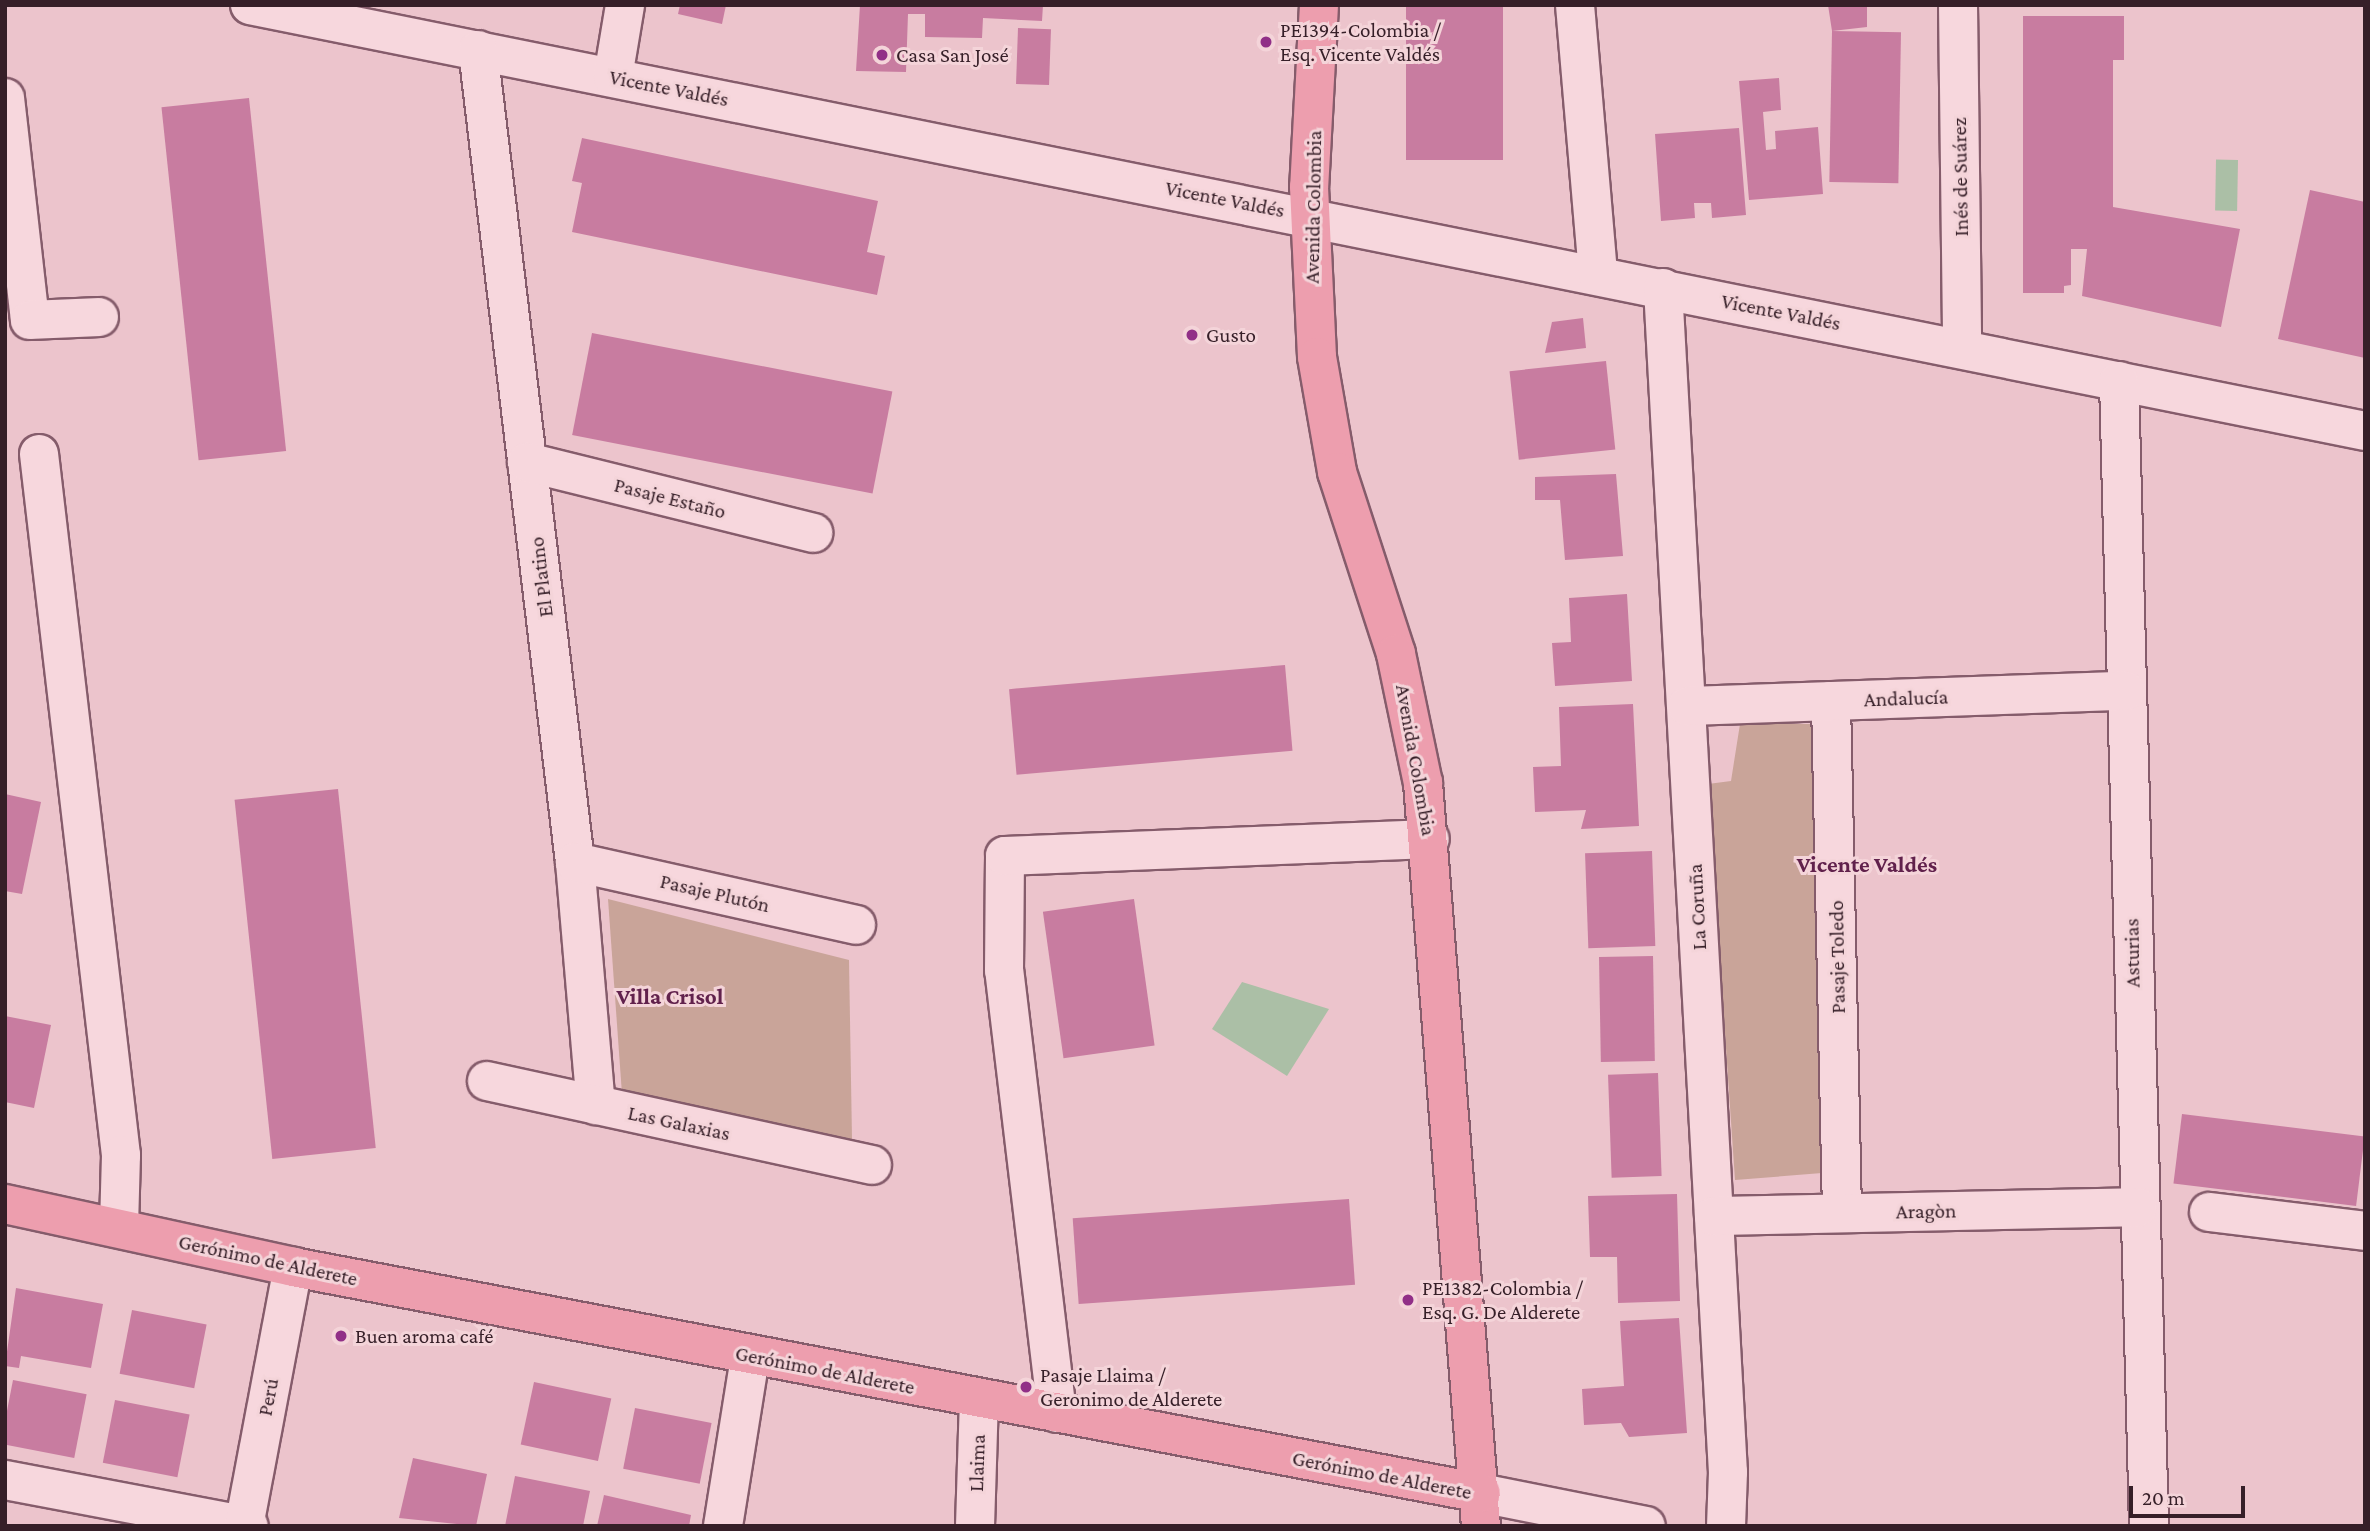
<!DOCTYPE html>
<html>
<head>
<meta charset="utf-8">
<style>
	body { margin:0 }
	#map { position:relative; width:2370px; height:1531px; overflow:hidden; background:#ecc4cc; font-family:"Crimson Pro",serif }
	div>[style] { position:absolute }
	.green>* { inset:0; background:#c9a499 }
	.water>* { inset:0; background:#abbfa6; transform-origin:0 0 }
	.building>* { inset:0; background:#c87ca0; transform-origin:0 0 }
	.roads { filter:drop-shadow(2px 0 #855c6b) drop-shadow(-2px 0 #855c6b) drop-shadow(0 2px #855c6b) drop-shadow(0 -2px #855c6b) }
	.minor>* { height:38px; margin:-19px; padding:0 19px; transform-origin:19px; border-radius:19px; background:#f7d7dd }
	.major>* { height:38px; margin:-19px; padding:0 19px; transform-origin:19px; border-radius:19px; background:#ed9eae }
	.dots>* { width:19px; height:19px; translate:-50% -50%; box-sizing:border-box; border:4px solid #f4d4d9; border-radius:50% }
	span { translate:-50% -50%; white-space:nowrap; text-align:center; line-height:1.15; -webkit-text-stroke:6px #f4d4d9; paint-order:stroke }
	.poi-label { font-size:21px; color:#361f28 }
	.left { translate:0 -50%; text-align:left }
	.street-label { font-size:21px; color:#361f28 }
	.neighbourhood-label { font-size:23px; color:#61214c; font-weight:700 }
	.frame { position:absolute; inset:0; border:7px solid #361f28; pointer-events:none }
	.scale { position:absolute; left:2129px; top:1486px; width:116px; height:32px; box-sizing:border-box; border:4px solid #361f28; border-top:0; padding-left:9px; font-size:21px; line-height:24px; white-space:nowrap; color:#361f28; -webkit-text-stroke:5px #f4d4d9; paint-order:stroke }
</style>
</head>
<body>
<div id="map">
	<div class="green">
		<div style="clip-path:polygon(1740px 724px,1812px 724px,1822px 1173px,1735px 1180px,1708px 784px,1731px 781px)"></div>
		<div style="clip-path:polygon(608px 899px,849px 960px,852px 1139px,622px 1094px)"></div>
	</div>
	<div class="water">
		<div style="left:2238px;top:160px;width:51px;height:22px;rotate:91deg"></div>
		<div style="clip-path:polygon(1242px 982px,1329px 1009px,1287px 1076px,1212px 1029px)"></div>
	</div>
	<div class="building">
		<div style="clip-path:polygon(680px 5px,726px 5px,722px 24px,678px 14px)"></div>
		<div style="clip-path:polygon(860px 5px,1043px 5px,1042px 21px,983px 18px,982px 38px,925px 37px,925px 14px,908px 14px,906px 72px,856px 71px)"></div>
		<div style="left:1406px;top:5px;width:97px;height:155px"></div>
		<div style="clip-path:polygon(1828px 5px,1867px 5px,1867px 27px,1832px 31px)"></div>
		<div style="clip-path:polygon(2023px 16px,2124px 16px,2124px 60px,2113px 60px,2113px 207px,2240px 229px,2221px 327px,2082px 296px,2087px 249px,2071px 249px,2071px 285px,2064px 286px,2064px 293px,2023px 293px)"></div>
		<div style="left:1018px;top:28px;width:33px;height:56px;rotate:2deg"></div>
		<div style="left:1832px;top:31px;width:69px;height:151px;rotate:1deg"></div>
		<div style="clip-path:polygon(1779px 78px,1781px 110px,1763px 112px,1766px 150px,1776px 149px,1775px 131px,1818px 127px,1823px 194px,1749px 200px,1739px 81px)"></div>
		<div style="left:249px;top:98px;width:355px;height:88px;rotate:84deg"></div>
		<div style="clip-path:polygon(1739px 128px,1746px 215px,1712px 218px,1711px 203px,1694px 203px,1695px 218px,1661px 221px,1655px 134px)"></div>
		<div style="clip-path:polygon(582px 138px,878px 201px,867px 252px,885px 256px,877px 295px,572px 232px,582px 183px,572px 181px)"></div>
		<div style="clip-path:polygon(2310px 190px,2365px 202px,2365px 358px,2278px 339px)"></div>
		<div style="clip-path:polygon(1583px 318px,1586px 348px,1545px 353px,1552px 322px)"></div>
		<div style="left:592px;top:333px;width:306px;height:104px;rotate:11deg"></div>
		<div style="left:1606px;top:361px;width:89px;height:97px;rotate:84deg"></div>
		<div style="clip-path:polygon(1616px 474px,1623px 556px,1565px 560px,1560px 500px,1535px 500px,1535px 477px)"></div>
		<div style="clip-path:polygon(1627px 594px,1632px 681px,1555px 686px,1552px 643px,1571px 642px,1569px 598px)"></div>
		<div style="left:1285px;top:665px;width:86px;height:277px;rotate:85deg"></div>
		<div style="clip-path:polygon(1633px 704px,1639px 826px,1581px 829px,1586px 810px,1535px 812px,1533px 767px,1561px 766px,1559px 707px)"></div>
		<div style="left:338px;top:789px;width:361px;height:104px;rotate:84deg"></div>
		<div style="clip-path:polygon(5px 794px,41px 802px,22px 894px,5px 891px)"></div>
		<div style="left:1652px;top:851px;width:95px;height:67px;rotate:88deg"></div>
		<div style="left:1134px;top:899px;width:148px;height:92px;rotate:82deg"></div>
		<div style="left:1653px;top:956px;width:105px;height:54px;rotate:89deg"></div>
		<div style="clip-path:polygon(5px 1016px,51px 1025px,34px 1108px,5px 1102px)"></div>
		<div style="left:1658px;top:1073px;width:103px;height:50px;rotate:88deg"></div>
		<div style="left:2182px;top:1114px;width:184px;height:70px;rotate:7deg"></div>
		<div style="clip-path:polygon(1677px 1194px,1680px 1301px,1618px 1303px,1617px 1257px,1590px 1257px,1588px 1196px)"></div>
		<div style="left:1349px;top:1199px;width:86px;height:277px;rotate:86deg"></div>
		<div style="clip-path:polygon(16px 1288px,103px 1304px,91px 1368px,21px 1356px,19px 1368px,5px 1366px)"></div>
		<div style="left:132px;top:1310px;width:76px;height:65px;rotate:11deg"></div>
		<div style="clip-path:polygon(1679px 1318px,1687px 1433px,1629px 1437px,1621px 1423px,1584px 1425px,1582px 1389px,1624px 1386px,1620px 1321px)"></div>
		<div style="left:13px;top:1380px;width:75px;height:65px;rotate:11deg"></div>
		<div style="left:534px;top:1382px;width:79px;height:64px;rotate:12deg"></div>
		<div style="left:115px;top:1400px;width:76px;height:64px;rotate:11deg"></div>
		<div style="left:635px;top:1408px;width:78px;height:62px;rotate:11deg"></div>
		<div style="clip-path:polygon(413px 1458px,487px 1474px,476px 1526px,399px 1518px)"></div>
		<div style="clip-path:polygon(515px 1476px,590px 1491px,583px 1526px,505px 1526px)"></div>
		<div style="clip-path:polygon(604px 1495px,691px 1515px,689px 1526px,597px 1526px)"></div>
	</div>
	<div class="roads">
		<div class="minor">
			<div style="left:250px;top:5px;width:2157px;rotate:11.39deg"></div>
			<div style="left:1575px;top:5px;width:271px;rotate:85.1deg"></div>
			<div style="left:1958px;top:5px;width:343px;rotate:89.3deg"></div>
			<div style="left:478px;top:50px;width:818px;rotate:83.19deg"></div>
			<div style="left:575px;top:862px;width:244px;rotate:85.1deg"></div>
			<div style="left:613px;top:77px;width:73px;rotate:-80.5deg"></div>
			<div style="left:5px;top:98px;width:223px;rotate:83.6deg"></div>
			<div style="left:30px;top:320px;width:69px;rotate:-2.5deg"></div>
			<div style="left:1663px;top:288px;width:1186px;rotate:86.86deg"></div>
			<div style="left:1728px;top:1472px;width:54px;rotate:92.1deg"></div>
			<div style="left:2119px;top:381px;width:1145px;rotate:88.5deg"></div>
			<div style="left:39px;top:454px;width:706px;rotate:83.33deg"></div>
			<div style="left:121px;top:1155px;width:73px;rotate:91.6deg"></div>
			<div style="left:527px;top:462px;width:295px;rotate:13.9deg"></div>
			<div style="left:1831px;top:701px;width:512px;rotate:88.77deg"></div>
			<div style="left:1687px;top:706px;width:439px;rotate:-2deg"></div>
			<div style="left:575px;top:862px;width:288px;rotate:12.6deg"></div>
			<div style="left:487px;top:1081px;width:394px;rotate:12.3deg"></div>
			<div style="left:2209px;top:1212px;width:157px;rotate:6.9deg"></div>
			<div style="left:1714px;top:1216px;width:424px;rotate:-1.2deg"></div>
			<div style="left:1057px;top:1413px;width:445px;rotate:-96.8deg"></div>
			<div style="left:1004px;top:971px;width:115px;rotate:-89.5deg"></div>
			<div style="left:1005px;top:856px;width:425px;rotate:-2.3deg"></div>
			<div style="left:5px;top:1480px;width:248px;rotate:10.7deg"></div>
			<div style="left:1481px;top:1493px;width:168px;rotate:11.3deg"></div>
			<div style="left:244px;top:1526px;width:264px;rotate:-79.3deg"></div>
			<div style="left:723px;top:1526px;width:171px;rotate:-80.9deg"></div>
			<div style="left:975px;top:1526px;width:127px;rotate:-88.2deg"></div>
		</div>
		<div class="major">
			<div style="left:1319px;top:5px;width:182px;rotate:93.1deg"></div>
			<div style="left:1309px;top:187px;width:170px;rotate:87.3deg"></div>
			<div style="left:1317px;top:357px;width:117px;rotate:80.1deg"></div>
			<div style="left:1337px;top:472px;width:191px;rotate:72deg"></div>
			<div style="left:1396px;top:654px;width:132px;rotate:78.2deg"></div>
			<div style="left:1423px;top:783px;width:745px;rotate:85.54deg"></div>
			<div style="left:5px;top:1204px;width:295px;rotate:12.3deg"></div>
			<div style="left:293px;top:1267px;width:1209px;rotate:10.77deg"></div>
		</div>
	</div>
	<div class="dots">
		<div style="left:1266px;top:42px;background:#912f87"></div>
		<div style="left:882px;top:55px;background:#912f87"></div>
		<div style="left:1192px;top:335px;background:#912f87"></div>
		<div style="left:1408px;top:1300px;background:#912f87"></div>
		<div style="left:341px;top:1336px;background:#912f87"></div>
		<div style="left:1026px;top:1387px;background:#912f87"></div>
	</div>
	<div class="poi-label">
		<span class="left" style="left:1280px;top:42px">PE1394-Colombia /<br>Esq. Vicente Valdés</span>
		<span class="left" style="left:896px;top:55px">Casa San José</span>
		<span class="left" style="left:1206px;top:335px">Gusto</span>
		<span class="left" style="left:1422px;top:1300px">PE1382-Colombia /<br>Esq. G. De Alderete</span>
		<span class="left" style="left:355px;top:1336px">Buen aroma café</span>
		<span class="left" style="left:1040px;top:1387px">Pasaje Llaima /<br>Geronimo de Alderete</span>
	</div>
	<div class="street-label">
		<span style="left:669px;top:88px;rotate:11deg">Vicente Valdés</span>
		<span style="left:1960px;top:177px;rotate:-91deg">Inés de Suárez</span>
		<span style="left:1225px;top:199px;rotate:11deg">Vicente Valdés</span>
		<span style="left:1313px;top:207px;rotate:-89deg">Avenida Colombia</span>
		<span style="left:1781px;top:312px;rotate:11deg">Vicente Valdés</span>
		<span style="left:670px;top:498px;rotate:14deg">Pasaje Estaño</span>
		<span style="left:541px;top:577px;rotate:-97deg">El Platino</span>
		<span style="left:1906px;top:698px;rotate:-2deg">Andalucía</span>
		<span style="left:1416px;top:760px;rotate:80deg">Avenida Colombia</span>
		<span style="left:715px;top:893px;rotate:13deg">Pasaje Plutón</span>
		<span style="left:1697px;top:907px;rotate:-93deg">La Coruña</span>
		<span style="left:2132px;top:953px;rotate:-91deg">Asturias</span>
		<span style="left:1837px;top:957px;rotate:-91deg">Pasaje Toledo</span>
		<span style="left:679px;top:1123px;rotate:12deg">Las Galaxias</span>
		<span style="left:1926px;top:1211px;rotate:-1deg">Aragòn</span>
		<span style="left:268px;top:1260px;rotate:12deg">Gerónimo de Alderete</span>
		<span style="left:825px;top:1370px;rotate:11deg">Gerónimo de Alderete</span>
		<span style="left:268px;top:1397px;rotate:-79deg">Perú</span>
		<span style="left:977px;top:1463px;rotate:-88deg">Llaima</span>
		<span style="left:1382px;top:1475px;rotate:11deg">Gerónimo de Alderete</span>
	</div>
	<div class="neighbourhood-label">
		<span style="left:1867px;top:864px">Vicente Valdés</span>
		<span style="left:670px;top:996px">Villa Crisol</span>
	</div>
	<div class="frame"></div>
	<div class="scale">20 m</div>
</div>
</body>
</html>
